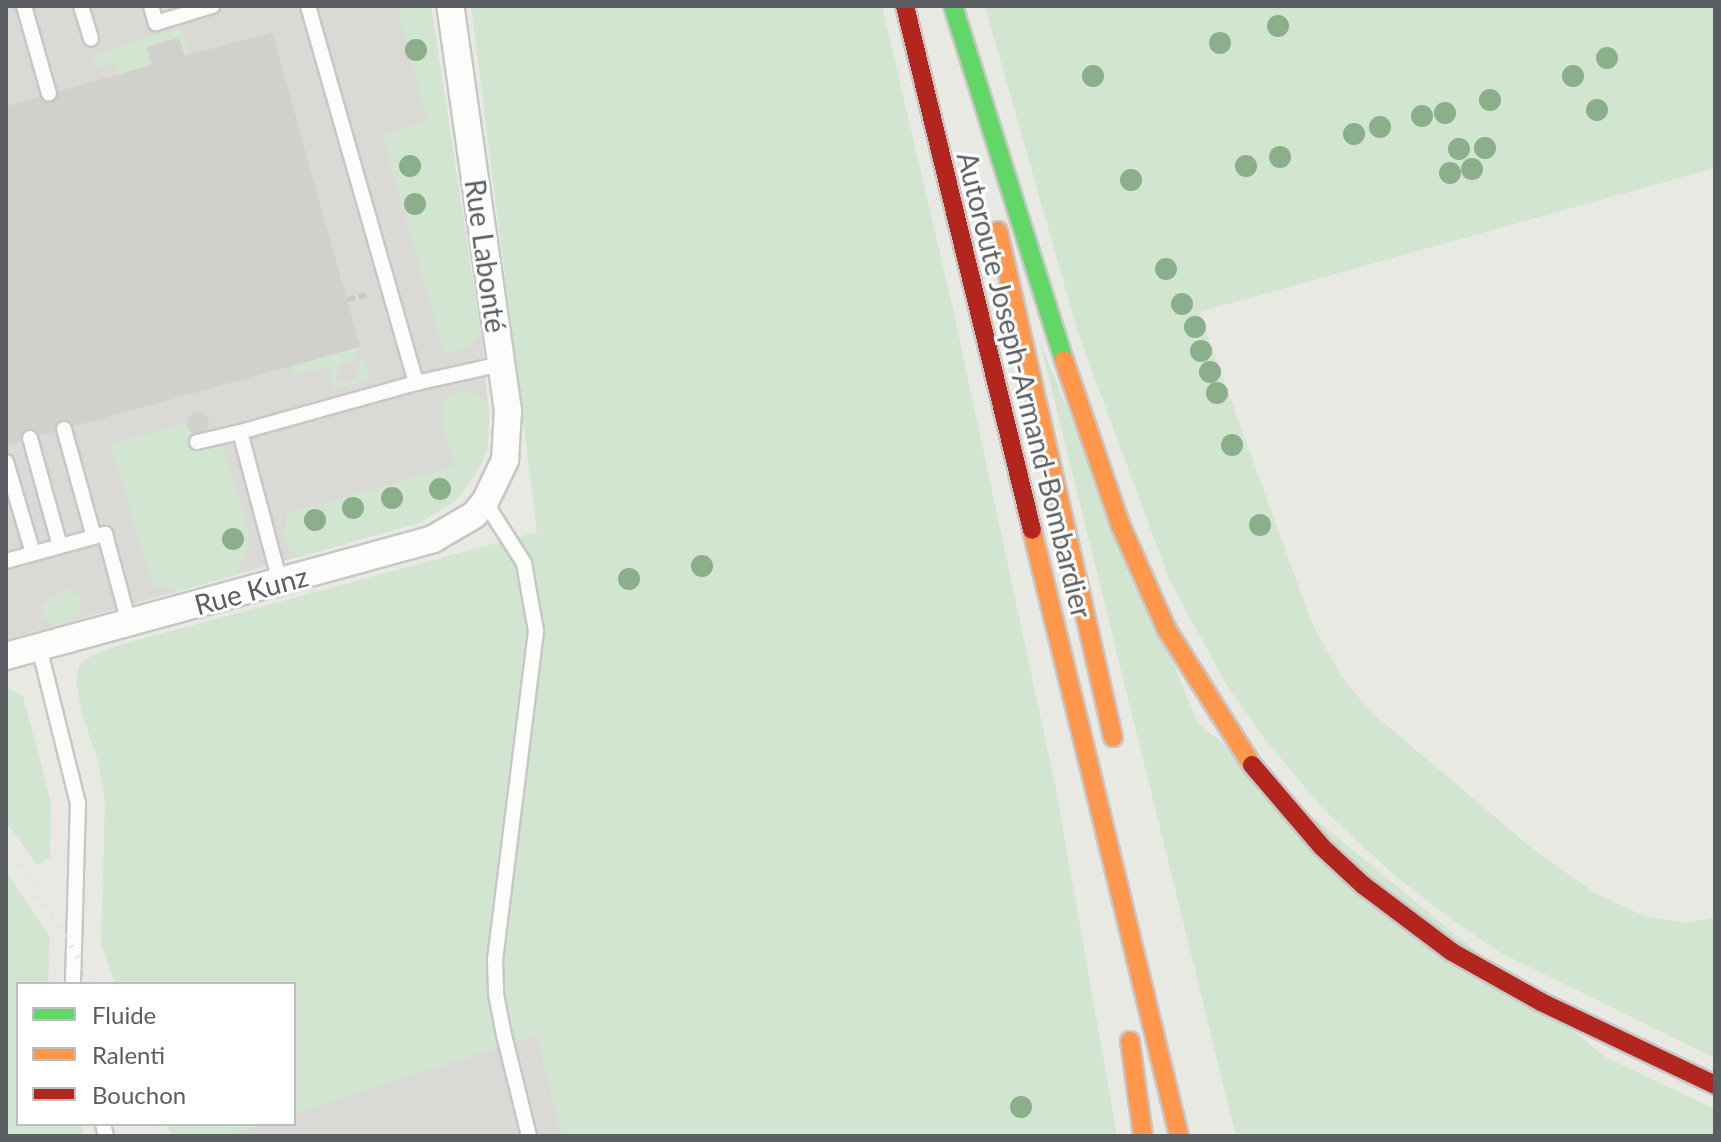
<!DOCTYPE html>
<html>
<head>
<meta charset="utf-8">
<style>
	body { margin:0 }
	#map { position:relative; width:1721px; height:1142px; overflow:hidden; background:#e9e9e4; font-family:Lato,sans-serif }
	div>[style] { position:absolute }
	.industrial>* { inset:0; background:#dad9d5 }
	.green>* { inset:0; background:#d2e5d1 }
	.building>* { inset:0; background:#d1d0cd }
	.round { border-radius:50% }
	.path>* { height:5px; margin-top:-2.5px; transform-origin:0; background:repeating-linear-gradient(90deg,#c7cac8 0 8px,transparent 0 12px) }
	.roads { filter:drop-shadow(2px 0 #c6c7c6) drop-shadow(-2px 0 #c6c7c6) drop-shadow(0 2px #c6c7c6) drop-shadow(0 -2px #c6c7c6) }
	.lane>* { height:14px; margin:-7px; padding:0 7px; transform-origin:7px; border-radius:7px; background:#fcfcfb }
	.street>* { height:26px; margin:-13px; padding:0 13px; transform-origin:13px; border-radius:13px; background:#fcfcfb }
	.fast>* { height:18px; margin:-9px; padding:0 9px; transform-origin:9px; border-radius:9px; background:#63d668 }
	.slow>* { height:18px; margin:-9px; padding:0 9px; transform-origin:9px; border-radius:9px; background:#ff974d }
	.jam>* { height:18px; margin:-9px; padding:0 9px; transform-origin:9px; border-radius:9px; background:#b3261e }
	.rail>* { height:6px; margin-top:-3px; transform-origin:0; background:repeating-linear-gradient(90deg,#e1e2e1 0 2px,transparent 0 12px) }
	.trees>* { width:22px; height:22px; margin:-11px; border-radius:50%; background:#8aaf8a }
	span { translate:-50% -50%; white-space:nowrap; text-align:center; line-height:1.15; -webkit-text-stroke:6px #fff; paint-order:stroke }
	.street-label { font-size:28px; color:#5a5d61 }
	.frame { position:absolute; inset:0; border:8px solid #5a5d61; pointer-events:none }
	.legend { position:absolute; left:16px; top:982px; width:280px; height:144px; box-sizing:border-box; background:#fff; border:2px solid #bdbec0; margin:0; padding:10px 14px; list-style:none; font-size:24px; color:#5a5d61 }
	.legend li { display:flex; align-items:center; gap:16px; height:40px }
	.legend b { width:40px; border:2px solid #bdbec0 }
</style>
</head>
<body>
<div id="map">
	<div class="industrial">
		<div style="clip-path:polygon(6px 6px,431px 6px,482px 341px,489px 414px,488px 447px,479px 469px,456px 500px,421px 522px,6px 640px)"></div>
		<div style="clip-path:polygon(537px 1034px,562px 1136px,227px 1136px,264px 1124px,294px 1124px,294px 1114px)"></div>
	</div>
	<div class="green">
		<div style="clip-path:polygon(397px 6px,431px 6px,480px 328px,478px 337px,470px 347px,444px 353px,382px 134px,427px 121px)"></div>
		<div style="clip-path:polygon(471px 6px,882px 6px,953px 309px,1056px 789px,1117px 1136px,562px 1136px,537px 1034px,294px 1114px,294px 984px,116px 984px,101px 944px,105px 801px,98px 761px,82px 714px,76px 681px,79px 665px,92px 655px,116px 646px,537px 532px)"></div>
		<div style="clip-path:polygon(985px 6px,1715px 6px,1715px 168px,1199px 312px,1312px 623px,1341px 676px,1371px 712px,1534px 850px,1595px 893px,1644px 916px,1687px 923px,1715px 917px,1715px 1058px,1501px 953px,1447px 916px,1393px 874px,1325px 811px,1264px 738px,1226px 684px,1169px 579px,1078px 333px)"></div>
		<div style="clip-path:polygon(181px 27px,189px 55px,185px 56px,178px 38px,147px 47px,152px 65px,119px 75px,116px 63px,94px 68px,94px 58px,101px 52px)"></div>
		<div style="clip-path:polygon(1040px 342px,1198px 723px,1605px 1057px,1715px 1109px,1715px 1136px,1236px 1136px)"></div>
		<div style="clip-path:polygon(360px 347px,353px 360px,341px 363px,335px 381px,341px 383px,359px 377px,359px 362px,364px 359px,370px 380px,334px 389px,328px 366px,293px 376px,291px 366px)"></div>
		<div style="clip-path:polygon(466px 390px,488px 401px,488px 447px,479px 469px,456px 500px,421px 522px,300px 557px,291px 551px,283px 535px,287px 514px,454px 466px,441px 417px,444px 400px,454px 393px)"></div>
		<div style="clip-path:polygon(187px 423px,195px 448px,222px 442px,248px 529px,249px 546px,236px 575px,179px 591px,152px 585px,111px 444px)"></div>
		<div style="clip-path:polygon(70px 590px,79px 596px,82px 605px,79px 613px,72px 621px,54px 627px,41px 614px,42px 604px,59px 592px)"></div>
		<div style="clip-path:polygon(6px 687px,23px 696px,51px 802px,50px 858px,37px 865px,6px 822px)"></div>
		<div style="clip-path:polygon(6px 871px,50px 937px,48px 984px,18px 984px,18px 1124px,81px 1124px,84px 1136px,6px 1136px)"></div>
		<div style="clip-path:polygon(167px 1124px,264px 1124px,227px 1136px,171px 1136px)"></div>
	</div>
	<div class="building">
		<div style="clip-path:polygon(272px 32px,360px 347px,6px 445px,6px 106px,152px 65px,147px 47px,179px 38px,185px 56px)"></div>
		<div class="round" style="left:187px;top:412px;width:22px;height:22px"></div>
	</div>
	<div class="path">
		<div style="left:347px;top:299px;width:23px;rotate:-13deg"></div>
	</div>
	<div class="roads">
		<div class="lane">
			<div style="left:24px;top:6px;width:91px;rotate:74.1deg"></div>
			<div style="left:81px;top:6px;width:34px;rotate:73deg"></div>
			<div style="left:151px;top:6px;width:18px;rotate:74deg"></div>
			<div style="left:156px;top:23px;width:59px;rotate:-16.9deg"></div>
			<div style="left:308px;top:6px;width:392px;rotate:74deg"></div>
			<div style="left:416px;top:383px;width:88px;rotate:-12.5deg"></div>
			<div style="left:64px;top:429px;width:112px;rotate:74.5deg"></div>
			<div style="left:30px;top:438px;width:112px;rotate:74.5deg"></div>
			<div style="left:197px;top:442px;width:44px;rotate:-13.1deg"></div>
			<div style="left:6px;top:462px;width:95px;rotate:73.5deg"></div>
			<div style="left:485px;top:502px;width:72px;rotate:57.4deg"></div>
			<div style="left:524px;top:563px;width:69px;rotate:80deg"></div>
			<div style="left:536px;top:631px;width:332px;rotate:97.1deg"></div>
			<div style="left:495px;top:960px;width:34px;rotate:88deg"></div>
			<div style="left:496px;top:994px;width:42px;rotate:79deg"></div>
			<div style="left:504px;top:1035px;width:104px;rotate:76.1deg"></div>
			<div style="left:6px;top:561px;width:103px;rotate:-15.3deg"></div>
			<div style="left:105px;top:534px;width:92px;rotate:74.9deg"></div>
			<div style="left:280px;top:582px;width:155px;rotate:-104.9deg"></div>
			<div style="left:240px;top:432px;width:183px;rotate:-15.6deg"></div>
			<div style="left:39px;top:647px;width:161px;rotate:76deg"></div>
			<div style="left:78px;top:803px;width:181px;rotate:91.6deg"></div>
			<div style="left:103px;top:1124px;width:12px;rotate:76deg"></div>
		</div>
		<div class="street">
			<div style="left:6px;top:656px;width:443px;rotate:-15.3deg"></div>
			<div style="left:433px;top:539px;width:48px;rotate:-30.3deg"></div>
			<div style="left:474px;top:515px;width:17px;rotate:-50deg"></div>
			<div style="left:485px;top:502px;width:47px;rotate:-64.5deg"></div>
			<div style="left:505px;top:460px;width:49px;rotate:-86.5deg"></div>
			<div style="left:508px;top:411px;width:409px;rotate:-98.1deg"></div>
		</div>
		<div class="fast">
			<div style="left:953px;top:6px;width:371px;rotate:72.6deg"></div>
		</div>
		<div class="slow">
			<div style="left:998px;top:231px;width:519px;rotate:77.2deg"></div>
			<div style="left:1064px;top:360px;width:173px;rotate:71.1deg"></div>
			<div style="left:1120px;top:524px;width:116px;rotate:66.1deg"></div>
			<div style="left:1167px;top:630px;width:160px;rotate:57.8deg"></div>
			<div style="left:1032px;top:530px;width:624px;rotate:76.36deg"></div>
			<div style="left:1130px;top:1041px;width:96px;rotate:82.2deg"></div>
		</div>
		<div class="jam">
			<div style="left:905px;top:6px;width:539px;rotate:76.38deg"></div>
			<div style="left:1252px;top:765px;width:108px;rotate:49.5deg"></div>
			<div style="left:1322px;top:847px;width:56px;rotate:42.8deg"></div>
			<div style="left:1363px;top:885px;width:111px;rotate:37deg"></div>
			<div style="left:1452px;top:952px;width:102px;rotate:29.3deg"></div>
			<div style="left:1541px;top:1002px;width:193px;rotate:25.5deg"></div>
		</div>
	</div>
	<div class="rail">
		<div style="left:6px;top:845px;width:165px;rotate:57.4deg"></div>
		<div style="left:155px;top:1124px;width:13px;rotate:72deg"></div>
	</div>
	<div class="trees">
		<div style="left:1278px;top:26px"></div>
		<div style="left:1220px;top:43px"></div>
		<div style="left:416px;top:50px"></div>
		<div style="left:1607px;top:58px"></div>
		<div style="left:1093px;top:76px"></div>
		<div style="left:1573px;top:76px"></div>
		<div style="left:1490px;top:100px"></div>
		<div style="left:1597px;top:110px"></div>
		<div style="left:1445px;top:113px"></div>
		<div style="left:1422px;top:116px"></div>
		<div style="left:1380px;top:127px"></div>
		<div style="left:1354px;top:134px"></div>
		<div style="left:1485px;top:148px"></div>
		<div style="left:1459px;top:149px"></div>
		<div style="left:1280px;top:157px"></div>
		<div style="left:410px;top:166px"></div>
		<div style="left:1246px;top:166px"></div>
		<div style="left:1472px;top:169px"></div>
		<div style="left:1450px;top:173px"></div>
		<div style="left:1131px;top:180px"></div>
		<div style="left:415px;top:204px"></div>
		<div style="left:1166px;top:269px"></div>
		<div style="left:1182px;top:304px"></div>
		<div style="left:1195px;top:327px"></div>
		<div style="left:1201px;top:351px"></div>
		<div style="left:1210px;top:372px"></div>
		<div style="left:1217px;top:393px"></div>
		<div style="left:1232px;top:445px"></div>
		<div style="left:440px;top:489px"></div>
		<div style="left:392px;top:498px"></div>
		<div style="left:353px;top:508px"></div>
		<div style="left:315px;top:520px"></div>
		<div style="left:1260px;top:525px"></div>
		<div style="left:233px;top:539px"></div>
		<div style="left:702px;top:566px"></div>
		<div style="left:629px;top:579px"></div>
		<div style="left:1021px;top:1107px"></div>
	</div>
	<div class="street-label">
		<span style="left:486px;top:256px;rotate:82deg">Rue Labonté</span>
		<span style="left:1025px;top:385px;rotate:76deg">Autoroute Joseph-Armand-Bombardier</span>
		<span style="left:251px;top:590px;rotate:-15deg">Rue Kunz</span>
	</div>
	<div class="frame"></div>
	<ul class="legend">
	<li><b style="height:10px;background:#63d668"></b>Fluide</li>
	<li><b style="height:10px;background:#ff974d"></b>Ralenti</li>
	<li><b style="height:10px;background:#b3261e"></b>Bouchon</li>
	</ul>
</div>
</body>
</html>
